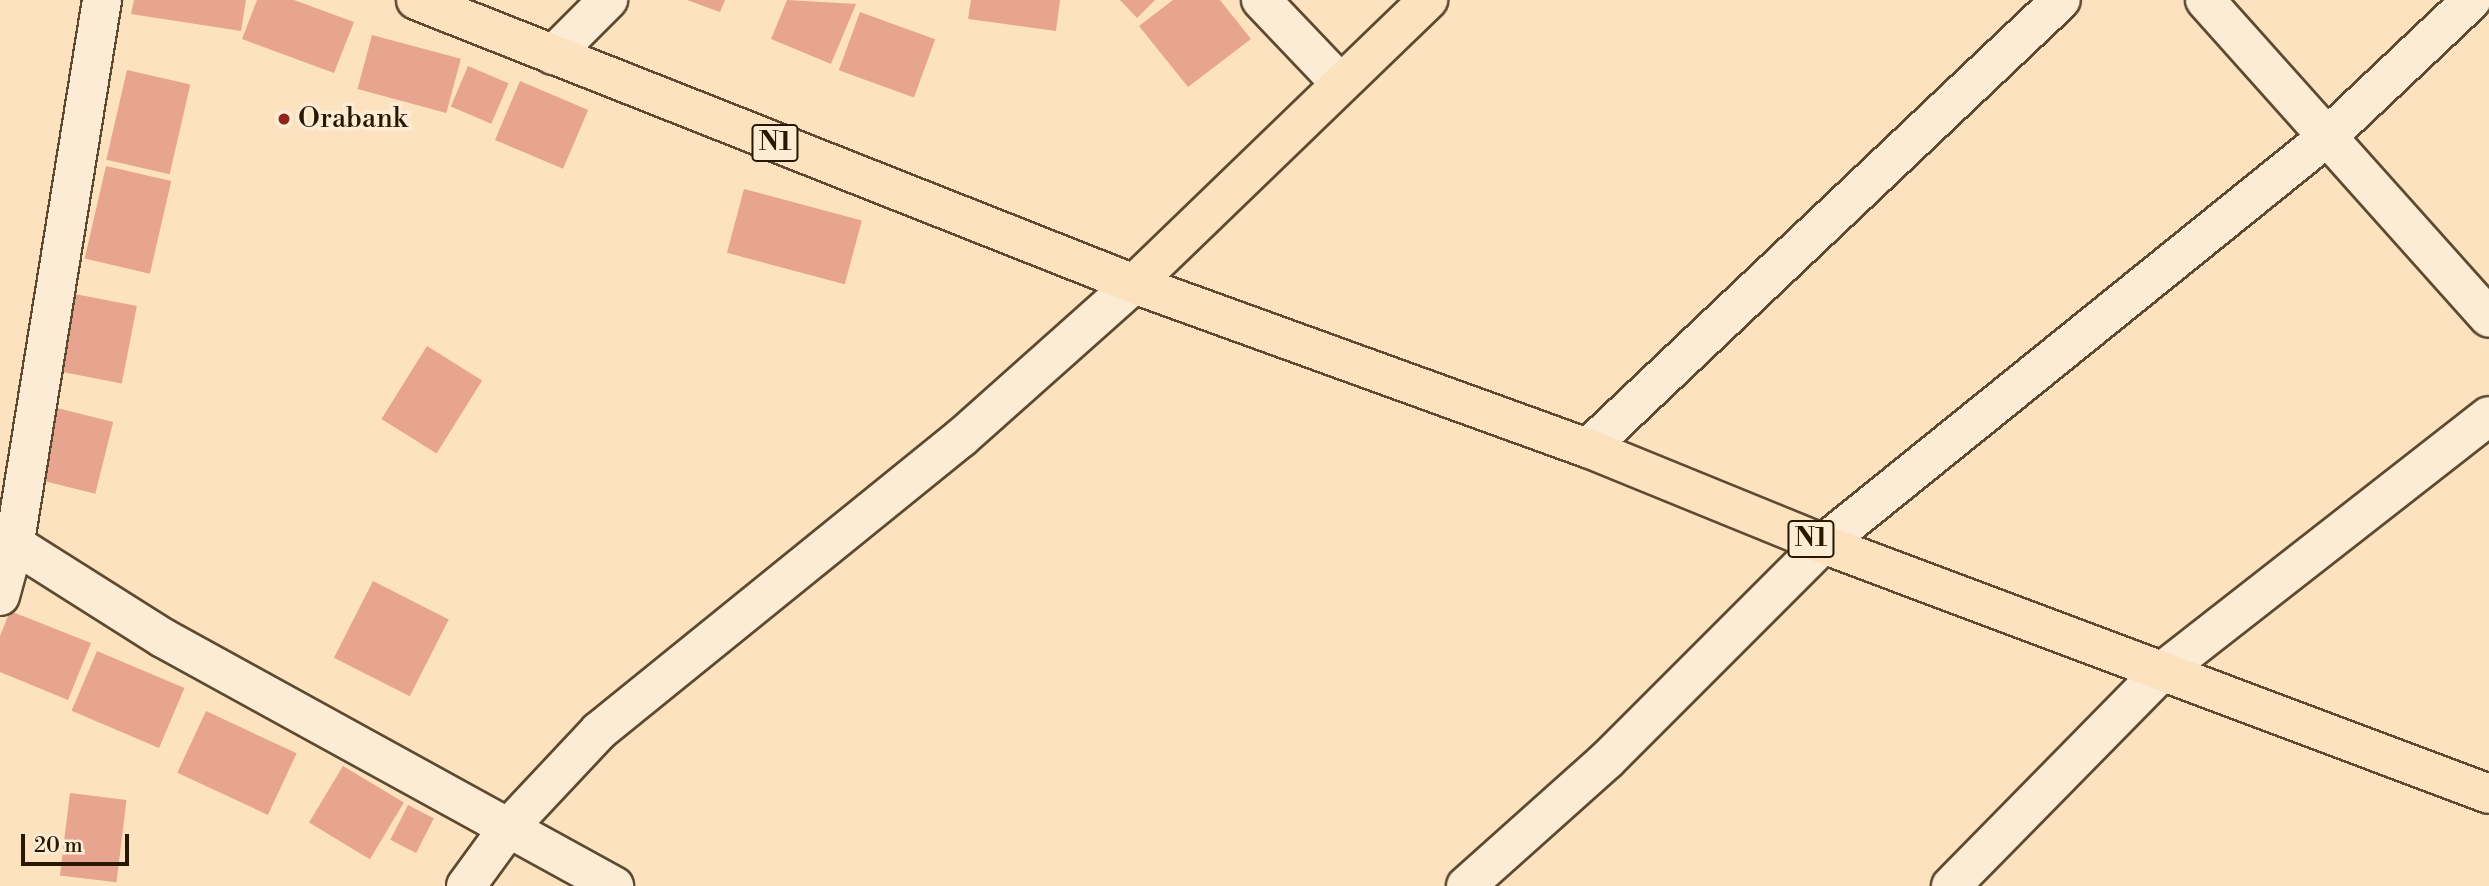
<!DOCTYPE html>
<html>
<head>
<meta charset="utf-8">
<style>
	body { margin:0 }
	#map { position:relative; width:2489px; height:886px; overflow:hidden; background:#fce2bf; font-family:"Libre Bodoni",serif }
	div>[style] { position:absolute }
	.building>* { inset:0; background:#e7a58f; transform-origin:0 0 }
	.roads { filter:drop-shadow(2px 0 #5d4a30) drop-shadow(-2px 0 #5d4a30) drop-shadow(0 2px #5d4a30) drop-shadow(0 -2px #5d4a30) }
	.minor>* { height:38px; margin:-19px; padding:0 19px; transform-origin:19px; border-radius:19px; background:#fdecd5 }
	.major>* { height:38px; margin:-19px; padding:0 19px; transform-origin:19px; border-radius:19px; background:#fce2bf }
	.dots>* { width:19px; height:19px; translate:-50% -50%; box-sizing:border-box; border:4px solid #fdecd5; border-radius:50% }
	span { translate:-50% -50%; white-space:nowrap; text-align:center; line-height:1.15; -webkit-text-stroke:7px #fdecd5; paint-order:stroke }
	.shield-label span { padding:2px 5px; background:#fdecd5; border:2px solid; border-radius:5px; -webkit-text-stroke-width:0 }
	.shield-label { font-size:26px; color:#281701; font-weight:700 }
	.poi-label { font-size:28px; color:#281701 }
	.left { translate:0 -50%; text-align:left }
	.scale { position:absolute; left:21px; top:834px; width:108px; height:32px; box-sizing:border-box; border:4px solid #281701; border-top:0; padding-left:9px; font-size:21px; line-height:24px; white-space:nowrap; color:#281701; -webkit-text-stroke:5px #fdecd5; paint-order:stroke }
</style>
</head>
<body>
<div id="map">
	<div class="building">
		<div style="clip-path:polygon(134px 0,246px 0,241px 31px,131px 14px)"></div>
		<div style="clip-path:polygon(257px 0,294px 0,354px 22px,334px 73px,242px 39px)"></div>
		<div style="clip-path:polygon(687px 0,725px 0,720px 12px)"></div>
		<div style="clip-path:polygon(787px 0,856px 4px,831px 64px,771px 39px)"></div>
		<div style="clip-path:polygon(971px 0,1060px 0,1056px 31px,968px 19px)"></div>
		<div style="clip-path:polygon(1120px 0,1155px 0,1137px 18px)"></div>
		<div style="clip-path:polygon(1173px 0,1220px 0,1251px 39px,1188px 87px,1139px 26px)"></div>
		<div style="left:860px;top:12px;width:80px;height:62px;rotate:20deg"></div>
		<div style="left:372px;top:35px;width:92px;height:56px;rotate:15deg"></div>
		<div style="left:468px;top:66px;width:44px;height:44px;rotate:23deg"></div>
		<div style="left:127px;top:70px;width:65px;height:92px;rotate:13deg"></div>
		<div style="left:520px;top:81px;width:74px;height:64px;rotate:23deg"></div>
		<div style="left:106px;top:166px;width:67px;height:95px;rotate:13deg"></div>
		<div style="left:744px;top:189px;width:122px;height:66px;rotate:15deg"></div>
		<div style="left:75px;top:294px;width:63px;height:79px;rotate:11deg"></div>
		<div style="left:427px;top:346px;width:65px;height:86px;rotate:32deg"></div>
		<div style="left:53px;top:407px;width:62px;height:74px;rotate:14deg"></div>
		<div style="left:373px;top:581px;width:85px;height:86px;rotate:27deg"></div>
		<div style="clip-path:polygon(10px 611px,91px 643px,68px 700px,0 672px,0 636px)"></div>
		<div style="left:97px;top:651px;width:95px;height:65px;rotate:23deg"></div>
		<div style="left:206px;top:711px;width:100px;height:68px;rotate:25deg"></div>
		<div style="left:343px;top:766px;width:71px;height:66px;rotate:31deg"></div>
		<div style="left:70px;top:793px;width:57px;height:83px;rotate:7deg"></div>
		<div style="left:408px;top:805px;width:29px;height:39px;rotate:27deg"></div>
	</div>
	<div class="roads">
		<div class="minor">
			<div style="left:1261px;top:0;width:113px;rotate:46.4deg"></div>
			<div style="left:2205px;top:0;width:426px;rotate:48.2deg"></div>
			<div style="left:553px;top:55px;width:78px;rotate:-45deg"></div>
			<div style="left:1588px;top:448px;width:651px;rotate:-43.45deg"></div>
			<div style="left:0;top:535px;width:193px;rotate:32.3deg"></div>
			<div style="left:163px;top:638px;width:515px;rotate:28.81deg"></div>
			<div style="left:0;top:596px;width:57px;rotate:-74.7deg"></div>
			<div style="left:15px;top:541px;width:548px;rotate:-80.86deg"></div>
			<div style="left:466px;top:886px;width:73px;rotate:-53.9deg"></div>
			<div style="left:509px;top:827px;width:132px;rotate:-46.8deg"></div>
			<div style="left:599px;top:731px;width:466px;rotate:-39deg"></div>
			<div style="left:961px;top:438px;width:232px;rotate:-41.7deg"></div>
			<div style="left:1466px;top:886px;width:189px;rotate:-41.8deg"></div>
			<div style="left:1607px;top:760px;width:305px;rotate:-45deg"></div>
			<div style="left:1823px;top:544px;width:648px;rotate:-38.92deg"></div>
			<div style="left:2327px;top:137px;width:199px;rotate:-43.4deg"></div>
			<div style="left:1951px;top:886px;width:298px;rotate:-45.5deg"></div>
			<div style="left:2160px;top:673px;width:417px;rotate:-38deg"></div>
		</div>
		<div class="major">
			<div style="left:416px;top:0;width:772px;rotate:21.58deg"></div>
			<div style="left:1134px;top:284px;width:483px;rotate:19.9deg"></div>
			<div style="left:1588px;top:448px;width:254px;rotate:22.2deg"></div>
			<div style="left:1823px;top:544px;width:711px;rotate:20.57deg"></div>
			<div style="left:1134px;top:284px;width:409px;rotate:-44deg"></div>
		</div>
	</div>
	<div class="dots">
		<div style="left:284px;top:119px;background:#8f2418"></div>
	</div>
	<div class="shield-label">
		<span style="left:775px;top:143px">N1</span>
		<span style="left:1811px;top:539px">N1</span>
	</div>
	<div class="poi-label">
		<span class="left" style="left:298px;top:119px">Orabank</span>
	</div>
	<div class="scale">20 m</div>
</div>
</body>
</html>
